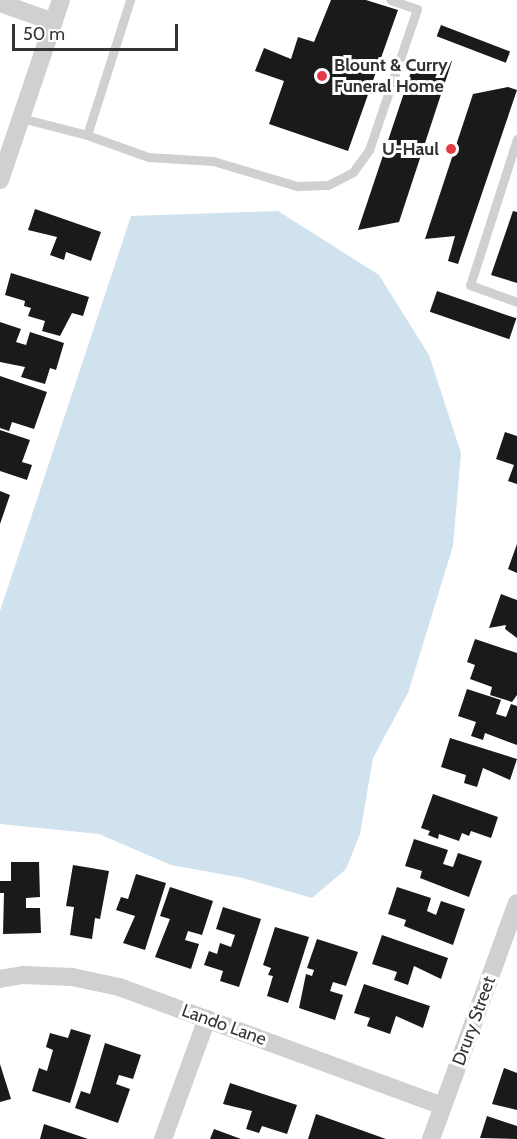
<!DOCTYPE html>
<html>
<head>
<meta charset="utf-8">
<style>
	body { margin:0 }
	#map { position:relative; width:517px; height:1139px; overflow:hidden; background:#fff; font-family:Cabin,sans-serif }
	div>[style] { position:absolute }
	.water>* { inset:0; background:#cfe2ee }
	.building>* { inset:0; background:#1a1a1a; transform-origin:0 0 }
	.lane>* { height:9px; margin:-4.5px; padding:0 4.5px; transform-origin:4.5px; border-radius:4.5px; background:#d0d0d0 }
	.street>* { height:18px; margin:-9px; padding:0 9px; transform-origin:9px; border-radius:9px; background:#d0d0d0 }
	.dots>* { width:16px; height:16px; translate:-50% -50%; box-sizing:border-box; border:3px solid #fff; border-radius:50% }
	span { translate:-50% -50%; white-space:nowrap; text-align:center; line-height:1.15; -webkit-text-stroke:6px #fff; paint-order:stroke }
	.poi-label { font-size:18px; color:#333; font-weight:700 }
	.left { translate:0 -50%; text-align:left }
	.right { translate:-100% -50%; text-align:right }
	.street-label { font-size:18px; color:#333 }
	.scale { position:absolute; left:12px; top:24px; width:166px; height:27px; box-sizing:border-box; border:3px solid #333; border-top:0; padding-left:8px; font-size:18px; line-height:21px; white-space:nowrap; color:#333; -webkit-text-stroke:4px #fff; paint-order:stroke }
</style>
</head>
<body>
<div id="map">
	<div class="water">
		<div style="clip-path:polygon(278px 211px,379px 275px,429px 355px,461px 453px,453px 546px,408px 693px,373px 758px,360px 834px,346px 869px,312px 898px,243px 878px,171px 865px,99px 834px,0 824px,0 611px,131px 216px)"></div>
	</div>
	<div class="building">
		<div style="clip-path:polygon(331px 0,366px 0,398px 10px,348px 151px,269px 124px,284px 81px,255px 71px,264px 48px,291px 59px,298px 37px,314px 42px)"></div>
		<div style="left:441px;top:25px;width:74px;height:12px;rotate:21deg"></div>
		<div style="clip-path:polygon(452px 61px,399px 222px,358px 230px,412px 69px)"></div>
		<div style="clip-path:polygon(508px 87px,517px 90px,458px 264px,448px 261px,455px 236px,425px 239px,473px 94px)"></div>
		<div style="clip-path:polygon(35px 209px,101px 232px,91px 261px,66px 252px,64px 260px,50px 255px,57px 237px,28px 230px)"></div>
		<div style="clip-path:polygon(513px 211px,517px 212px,517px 283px,491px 275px)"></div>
		<div style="clip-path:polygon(11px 273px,89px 297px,83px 316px,72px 313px,60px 336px,42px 331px,45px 321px,28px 316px,31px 308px,24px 306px,25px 301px,5px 295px)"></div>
		<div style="left:437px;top:291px;width:84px;height:22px;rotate:19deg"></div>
		<div style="clip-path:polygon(0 322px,21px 329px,16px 342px,26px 345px,30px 332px,64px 343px,56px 370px,50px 368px,45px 384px,21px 377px,25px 367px,0 362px)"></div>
		<div style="clip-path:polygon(0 376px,47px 392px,34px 429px,12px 422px,9px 431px,0 428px)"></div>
		<div style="clip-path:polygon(0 430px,30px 440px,22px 462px,32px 465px,27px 480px,0 471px)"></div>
		<div style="clip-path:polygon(505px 432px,517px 436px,517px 484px,508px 481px,514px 465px,496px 459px)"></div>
		<div style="clip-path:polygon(0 491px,10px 495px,0 524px)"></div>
		<div style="clip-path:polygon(517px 544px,517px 573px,508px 569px)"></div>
		<div style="clip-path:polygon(501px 594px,517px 600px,517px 638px,505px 629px,506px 625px,489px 628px)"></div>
		<div style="clip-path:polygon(475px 639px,517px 653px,517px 695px,512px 702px,490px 695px,492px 687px,470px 679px,475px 665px,467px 662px)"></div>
		<div style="clip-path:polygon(467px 689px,501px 700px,496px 714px,506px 717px,511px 704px,517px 706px,517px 745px,485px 733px,483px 740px,471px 736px,476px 722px,458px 716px)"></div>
		<div style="clip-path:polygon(450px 738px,517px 759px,510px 780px,483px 768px,477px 787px,464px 783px,466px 775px,441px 767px)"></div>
		<div style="clip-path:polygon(433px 794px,498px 817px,491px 838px,471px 831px,469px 836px,462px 833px,459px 841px,439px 834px,438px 839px,428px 835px,430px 831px,421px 828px)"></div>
		<div style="clip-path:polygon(414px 839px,448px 850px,443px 864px,453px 867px,458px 853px,482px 861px,469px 897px,420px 878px,422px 871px,405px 866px)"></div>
		<div style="clip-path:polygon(11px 862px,39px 862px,40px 897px,26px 898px,26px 908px,40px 908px,41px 933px,3px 934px,4px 893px,0 893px,0 881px,11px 881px)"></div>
		<div style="clip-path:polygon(73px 865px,109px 871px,100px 919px,95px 918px,92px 939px,70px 935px,74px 907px,66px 906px)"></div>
		<div style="clip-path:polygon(136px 874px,166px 883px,145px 950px,123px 943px,135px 916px,116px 910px,121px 897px,128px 899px)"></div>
		<div style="clip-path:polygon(170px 887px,213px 901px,202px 935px,188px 931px,185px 940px,199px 944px,191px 969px,155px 957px,170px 919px,160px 916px)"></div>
		<div style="clip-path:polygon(397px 887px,431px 898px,427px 911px,436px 915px,441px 901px,465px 909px,453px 945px,404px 926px,406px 920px,388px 914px)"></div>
		<div style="clip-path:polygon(223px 907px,261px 919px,239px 987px,220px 981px,223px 971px,204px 965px,209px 951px,217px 954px,220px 943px,231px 947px,235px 935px,216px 929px)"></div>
		<div style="clip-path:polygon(275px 927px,309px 937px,288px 1003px,267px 996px,273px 976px,268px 975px,271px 968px,263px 965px)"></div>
		<div style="clip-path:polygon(382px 935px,448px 958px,441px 979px,414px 966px,408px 985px,394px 980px,397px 972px,372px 964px)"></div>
		<div style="clip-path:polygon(317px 939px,358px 952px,346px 986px,333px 982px,330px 991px,343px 995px,335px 1020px,299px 1008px,306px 974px,312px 976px,314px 970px,307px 968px)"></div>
		<div style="clip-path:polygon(364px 984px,430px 1006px,423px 1028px,396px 1016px,390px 1034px,367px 1026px,370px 1018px,354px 1013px)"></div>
		<div style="clip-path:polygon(71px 1029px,91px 1035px,70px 1103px,32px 1091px,39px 1068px,47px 1071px,53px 1050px,46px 1047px,50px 1033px,68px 1038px)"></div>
		<div style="clip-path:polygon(105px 1043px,141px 1055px,133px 1079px,119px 1075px,116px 1084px,130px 1089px,118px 1123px,75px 1108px,81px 1091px,90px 1094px)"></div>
		<div style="clip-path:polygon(0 1064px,11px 1099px,0 1102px)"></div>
		<div style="clip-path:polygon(504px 1068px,517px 1073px,517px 1110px,492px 1104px)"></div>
		<div style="clip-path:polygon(230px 1083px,297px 1105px,287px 1134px,262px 1126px,259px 1133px,246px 1129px,252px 1111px,223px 1104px)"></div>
		<div style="clip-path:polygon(316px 1114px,386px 1139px,308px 1139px)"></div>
		<div style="clip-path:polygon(487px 1116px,517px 1126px,517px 1139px,480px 1138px)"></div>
		<div style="clip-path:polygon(44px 1124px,88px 1139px,40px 1139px)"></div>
		<div style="clip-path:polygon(214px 1129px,241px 1139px,210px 1139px)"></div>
	</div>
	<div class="lane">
		<div style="left:21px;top:118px;width:68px;rotate:14.4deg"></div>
		<div style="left:87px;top:135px;width:65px;rotate:19.8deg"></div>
		<div style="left:148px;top:157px;width:65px;rotate:3.5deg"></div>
		<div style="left:213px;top:161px;width:88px;rotate:16.6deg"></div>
		<div style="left:297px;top:186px;width:31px;rotate:-2deg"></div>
		<div style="left:328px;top:185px;width:28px;rotate:-27deg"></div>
		<div style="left:353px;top:172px;width:27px;rotate:-54deg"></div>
		<div style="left:369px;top:150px;width:149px;rotate:-71.2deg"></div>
		<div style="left:417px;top:9px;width:28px;rotate:-161deg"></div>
		<div style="left:87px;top:135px;width:142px;rotate:-72.3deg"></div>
		<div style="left:517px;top:139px;width:153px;rotate:107.8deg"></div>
		<div style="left:470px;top:285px;width:50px;rotate:19.9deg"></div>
	</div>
	<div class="street">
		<div style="left:0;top:3px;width:57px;rotate:19.4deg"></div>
		<div style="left:0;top:180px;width:190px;rotate:-71.3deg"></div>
		<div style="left:0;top:979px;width:23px;rotate:-10deg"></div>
		<div style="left:23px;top:975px;width:49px;rotate:2.3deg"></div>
		<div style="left:72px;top:977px;width:48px;rotate:12deg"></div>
		<div style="left:119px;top:987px;width:345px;rotate:20.2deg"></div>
		<div style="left:163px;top:1139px;width:128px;rotate:-69.9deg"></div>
		<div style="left:431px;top:1139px;width:251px;rotate:-70deg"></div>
	</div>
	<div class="dots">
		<div style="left:322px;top:76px;background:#e63946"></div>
		<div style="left:451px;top:149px;background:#e63946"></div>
	</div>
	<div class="poi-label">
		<span class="left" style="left:334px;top:76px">Blount &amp; Curry<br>Funeral Home</span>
		<span class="right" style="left:439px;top:149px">U-Haul</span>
	</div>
	<div class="street-label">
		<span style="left:474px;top:1021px;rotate:-70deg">Drury Street</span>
		<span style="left:224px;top:1025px;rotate:20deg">Lando Lane</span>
	</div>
	<div class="scale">50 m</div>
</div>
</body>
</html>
